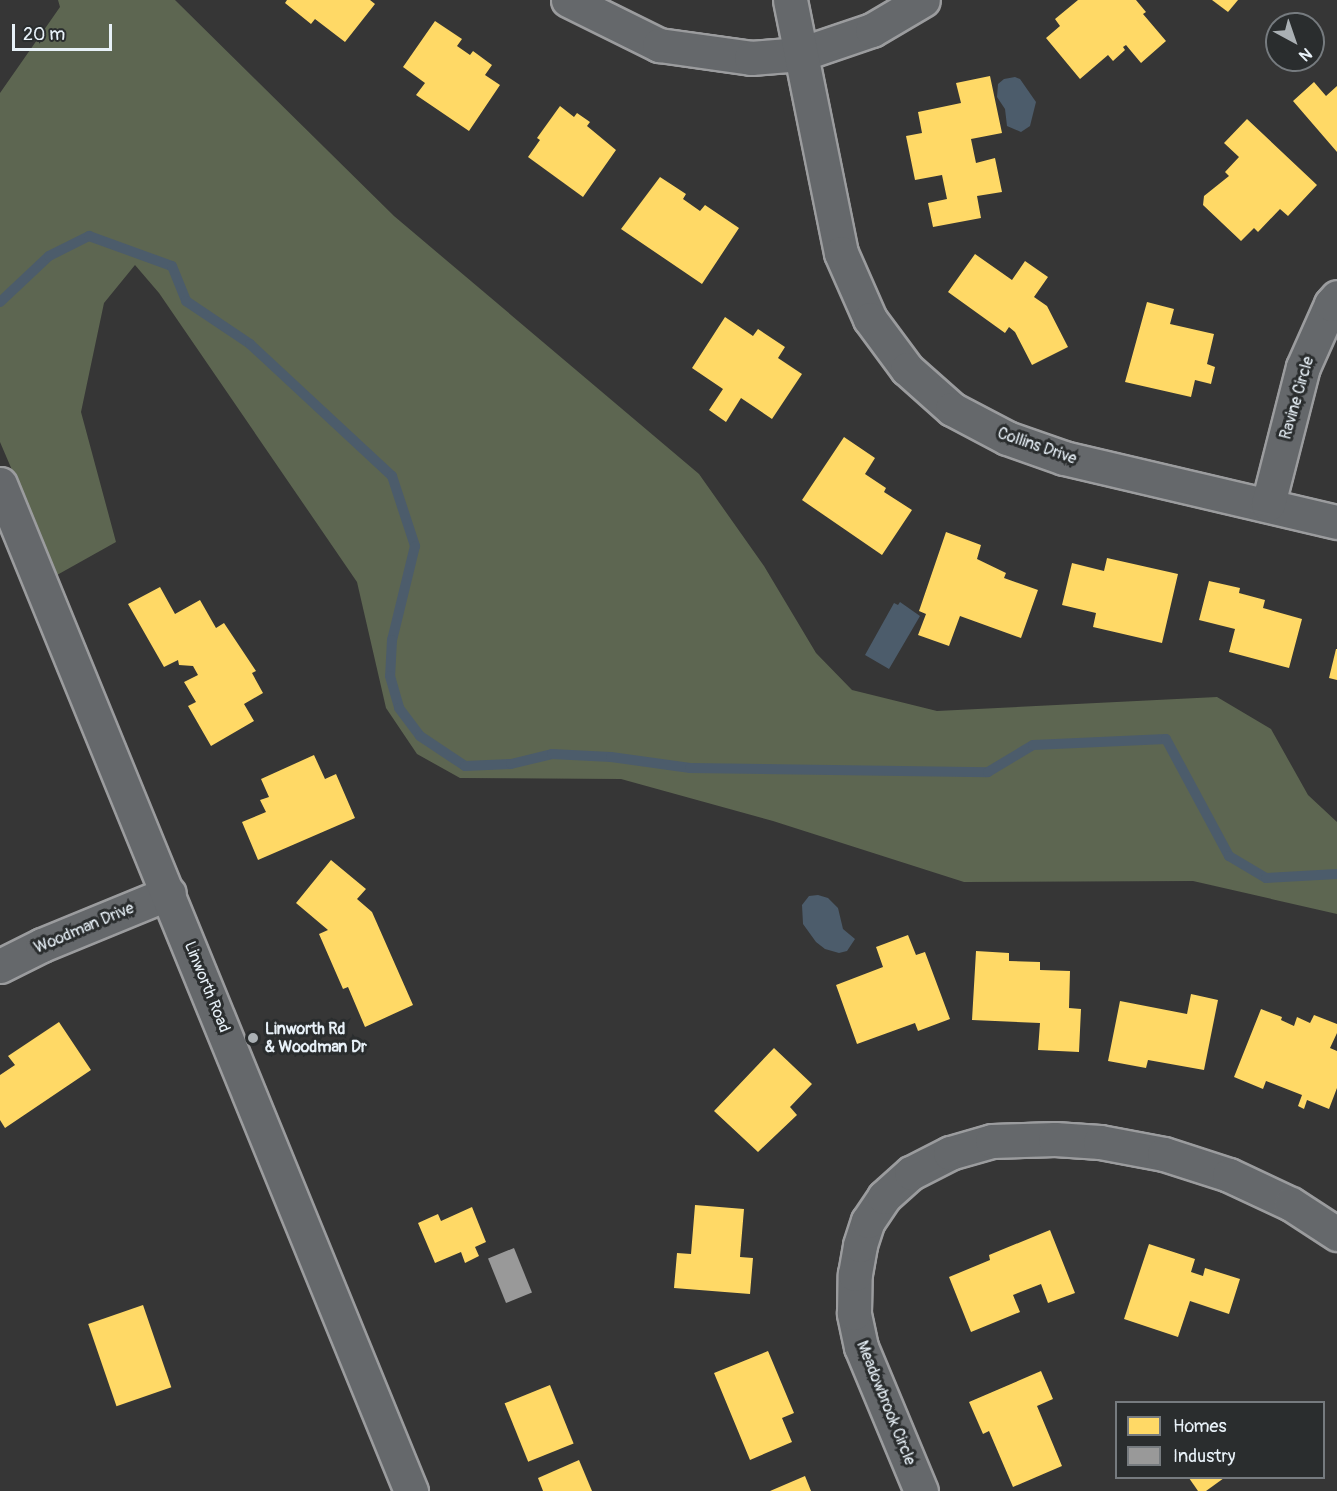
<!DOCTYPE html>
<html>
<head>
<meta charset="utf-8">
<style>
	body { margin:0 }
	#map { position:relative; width:1337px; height:1491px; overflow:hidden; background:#363636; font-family:Pangolin,sans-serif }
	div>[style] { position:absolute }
	.green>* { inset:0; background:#5d6651 }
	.water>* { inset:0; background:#4c5c6b }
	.homes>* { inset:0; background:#ffd966; transform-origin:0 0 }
	.industry>* { inset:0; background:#999; transform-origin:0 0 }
	.stream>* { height:10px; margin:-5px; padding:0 5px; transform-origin:5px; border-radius:5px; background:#4c5c6b }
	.roads { filter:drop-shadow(2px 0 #9b9c9e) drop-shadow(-2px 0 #9b9c9e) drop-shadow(0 2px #9b9c9e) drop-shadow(0 -2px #9b9c9e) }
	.minor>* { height:33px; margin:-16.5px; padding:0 16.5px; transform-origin:16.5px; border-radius:16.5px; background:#65686b }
	.major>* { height:33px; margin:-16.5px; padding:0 16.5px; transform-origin:16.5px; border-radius:16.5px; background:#65686b }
	.dots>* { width:16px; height:16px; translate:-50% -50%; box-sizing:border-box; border:3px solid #2a2d2e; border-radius:50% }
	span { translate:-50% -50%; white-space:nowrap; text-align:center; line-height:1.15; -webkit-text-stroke:6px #2a2d2e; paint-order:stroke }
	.street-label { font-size:16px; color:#e8f1f8 }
	.poi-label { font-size:16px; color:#e8f1f8; font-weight:700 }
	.left { translate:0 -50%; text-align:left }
	.legend { position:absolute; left:1115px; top:1401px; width:210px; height:78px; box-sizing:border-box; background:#2a2d2e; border:2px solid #767b7f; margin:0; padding:8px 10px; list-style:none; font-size:18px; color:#e8f1f8 }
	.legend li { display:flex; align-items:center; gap:12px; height:30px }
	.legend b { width:30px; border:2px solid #767b7f }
	.north { position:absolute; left:1265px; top:12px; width:60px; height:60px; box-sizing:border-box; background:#2a2d2e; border:2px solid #767b7f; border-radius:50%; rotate:140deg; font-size:16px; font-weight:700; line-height:24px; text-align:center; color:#e8f1f8 }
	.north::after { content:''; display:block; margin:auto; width:21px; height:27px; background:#aab0b4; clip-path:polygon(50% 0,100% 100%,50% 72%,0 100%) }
	.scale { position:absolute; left:12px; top:24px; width:100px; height:27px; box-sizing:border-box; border:3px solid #e8f1f8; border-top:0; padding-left:8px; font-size:18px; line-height:21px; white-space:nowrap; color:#e8f1f8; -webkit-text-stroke:4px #2a2d2e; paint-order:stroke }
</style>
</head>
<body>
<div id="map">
	<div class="green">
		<div style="clip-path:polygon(58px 0,175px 0,394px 216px,699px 474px,764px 566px,816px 653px,852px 690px,937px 711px,1217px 697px,1271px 729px,1308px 795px,1337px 822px,1337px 914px,1193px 881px,964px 882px,773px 821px,621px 779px,460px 778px,417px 754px,386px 708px,357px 582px,159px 293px,135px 265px,104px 303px,81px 412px,116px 542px,57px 575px,0 442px,0 93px,60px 7px)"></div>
	</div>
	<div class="water">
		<div style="clip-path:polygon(1015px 77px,1020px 79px,1036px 102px,1030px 126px,1021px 132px,1007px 126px,1005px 109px,997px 97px,998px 84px,1004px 79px)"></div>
		<div style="clip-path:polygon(900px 602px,920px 616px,889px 669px,865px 655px,894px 603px,898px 605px)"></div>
		<div style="clip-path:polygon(818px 895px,828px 898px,838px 908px,843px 929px,855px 939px,847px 951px,839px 953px,825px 949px,816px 942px,803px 924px,802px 905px,809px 896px)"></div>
	</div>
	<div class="homes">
		<div style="clip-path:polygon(287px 0,370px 0,375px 4px,345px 42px,315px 19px,311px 24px,285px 3px)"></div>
		<div style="clip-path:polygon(1078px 0,1136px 0,1146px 12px,1143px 14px,1166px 41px,1141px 63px,1126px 45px,1123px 47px,1125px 50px,1113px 61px,1108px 55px,1080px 79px,1046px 38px,1060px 26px,1055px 19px)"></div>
		<div style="clip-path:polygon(1212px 0,1238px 0,1228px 12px)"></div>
		<div style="clip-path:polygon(435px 21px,462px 39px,457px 46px,470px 55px,473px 51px,492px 65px,485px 75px,500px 85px,469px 131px,416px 95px,425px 83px,403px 67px)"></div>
		<div style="clip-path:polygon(990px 76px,1002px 133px,971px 139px,976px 163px,995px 158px,1002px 192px,977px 196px,981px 218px,933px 227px,928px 203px,947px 199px,942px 175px,915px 180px,906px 136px,922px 133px,918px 112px,961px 103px,956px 83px)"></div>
		<div style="clip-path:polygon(1314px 82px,1326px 96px,1337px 86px,1337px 152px,1293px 101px)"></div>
		<div style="clip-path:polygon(560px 106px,574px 117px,577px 113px,590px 122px,587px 126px,616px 150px,583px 197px,528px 157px,540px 140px,537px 138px)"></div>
		<div style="clip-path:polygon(1247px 119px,1317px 185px,1288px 216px,1280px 209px,1258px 232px,1254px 228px,1241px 241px,1203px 205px,1204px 196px,1229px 176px,1225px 172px,1239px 157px,1224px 143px)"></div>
		<div style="clip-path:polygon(660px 177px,686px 194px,683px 199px,700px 211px,705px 205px,739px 228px,702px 284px,621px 229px)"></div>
		<div style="clip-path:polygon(975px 254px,1012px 280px,1025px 261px,1048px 277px,1034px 297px,1047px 306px,1068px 347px,1032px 365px,1015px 332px,1009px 327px,1005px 333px,948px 292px)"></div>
		<div style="clip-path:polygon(1147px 302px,1174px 309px,1170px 324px,1214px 334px,1207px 364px,1215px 367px,1211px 384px,1195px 380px,1191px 397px,1125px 382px)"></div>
		<div style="clip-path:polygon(725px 317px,753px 336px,758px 329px,785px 347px,778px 358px,802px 374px,772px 419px,741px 398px,726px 422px,709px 410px,723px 389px,692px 368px)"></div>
		<div style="clip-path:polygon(844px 437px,875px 458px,865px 474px,886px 488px,884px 492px,912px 510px,882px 555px,802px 500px)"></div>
		<div style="clip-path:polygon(946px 532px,981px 545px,977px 559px,1006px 573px,1004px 578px,1038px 590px,1021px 638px,960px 616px,949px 646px,918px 635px,926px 614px,919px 611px)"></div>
		<div style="clip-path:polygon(1107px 558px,1178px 574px,1162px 643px,1093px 627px,1096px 613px,1062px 605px,1072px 563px,1104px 571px)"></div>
		<div style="clip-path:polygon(1209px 581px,1240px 588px,1239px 593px,1265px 600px,1263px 608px,1302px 619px,1289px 668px,1229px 652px,1235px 629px,1199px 620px)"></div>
		<div style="clip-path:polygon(160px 587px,175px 614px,200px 600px,216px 628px,224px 623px,256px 671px,252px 673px,263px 693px,244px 704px,254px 721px,211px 746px,188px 706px,196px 702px,184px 682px,198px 675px,193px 666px,179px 665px,178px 660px,164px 667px,128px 604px)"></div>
		<div style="clip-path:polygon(1336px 649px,1337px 649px,1337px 680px,1329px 678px)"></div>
		<div style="clip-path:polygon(314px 755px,325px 779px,336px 774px,355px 818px,258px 860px,242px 822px,266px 812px,260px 800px,269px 797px,261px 779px)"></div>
		<div style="clip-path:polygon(331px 860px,366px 889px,357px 899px,372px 912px,413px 1005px,365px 1027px,348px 987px,343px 989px,319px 934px,328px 930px,296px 903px)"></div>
		<div style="clip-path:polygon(908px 935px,916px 955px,925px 952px,950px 1019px,918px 1031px,915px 1023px,857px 1044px,836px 985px,883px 967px,876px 947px)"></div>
		<div style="clip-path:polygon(976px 951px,1009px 953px,1009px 961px,1040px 962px,1040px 970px,1070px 971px,1069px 1008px,1081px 1009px,1079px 1052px,1038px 1050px,1040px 1023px,972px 1020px)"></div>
		<div style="clip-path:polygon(1191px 994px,1218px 1000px,1204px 1070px,1148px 1060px,1146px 1068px,1108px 1061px,1120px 1001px,1187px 1014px)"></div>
		<div style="clip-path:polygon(1261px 1009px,1282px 1017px,1281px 1020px,1294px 1026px,1297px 1017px,1310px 1023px,1314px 1015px,1337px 1024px,1337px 1033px,1330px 1048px,1337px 1051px,1337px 1088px,1329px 1109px,1307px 1100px,1304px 1109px,1298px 1106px,1302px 1095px,1266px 1081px,1263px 1089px,1234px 1077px)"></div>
		<div style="clip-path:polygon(59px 1022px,91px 1070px,5px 1128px,0 1120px,0 1075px,15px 1065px,8px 1056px)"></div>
		<div style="clip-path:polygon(774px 1048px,812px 1084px,790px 1107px,797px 1115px,758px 1152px,714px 1111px)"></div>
		<div style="clip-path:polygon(695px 1205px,744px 1209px,740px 1257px,753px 1258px,750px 1294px,674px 1288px,677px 1253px,691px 1254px)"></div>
		<div style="clip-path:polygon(472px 1207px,486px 1242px,475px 1247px,479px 1256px,465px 1263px,461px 1252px,435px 1263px,418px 1223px,438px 1214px,441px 1221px)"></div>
		<div style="clip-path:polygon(1050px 1230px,1075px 1293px,1048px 1303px,1041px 1284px,1013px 1295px,1020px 1312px,971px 1332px,949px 1277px,990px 1260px,989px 1255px)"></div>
		<div style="clip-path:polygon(1149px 1244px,1195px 1259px,1191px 1272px,1203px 1276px,1205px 1268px,1240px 1279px,1229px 1314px,1190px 1301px,1178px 1337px,1124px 1319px)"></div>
		<div style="left:143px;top:1305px;width:87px;height:58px;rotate:71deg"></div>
		<div style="clip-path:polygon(768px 1351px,794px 1413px,782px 1418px,792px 1442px,750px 1460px,714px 1373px)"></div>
		<div style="clip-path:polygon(1041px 1371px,1053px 1399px,1037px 1406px,1062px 1466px,1013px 1487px,989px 1431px,983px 1434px,969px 1402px)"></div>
		<div style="left:550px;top:1385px;width:63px;height:49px;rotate:68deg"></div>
		<div style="clip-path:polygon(579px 1460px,592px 1491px,543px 1491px,538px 1478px)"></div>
		<div style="clip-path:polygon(805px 1476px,811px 1491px,770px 1491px)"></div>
		<div style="clip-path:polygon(1189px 1478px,1224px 1478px,1206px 1491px,1198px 1491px)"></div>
	</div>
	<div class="industry">
		<div style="left:514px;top:1248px;width:48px;height:28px;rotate:68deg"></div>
	</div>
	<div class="stream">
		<div style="left:0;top:302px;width:67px;rotate:-43.2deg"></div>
		<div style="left:49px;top:256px;width:45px;rotate:-26.6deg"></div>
		<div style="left:89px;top:236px;width:88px;rotate:19.9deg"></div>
		<div style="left:172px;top:266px;width:38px;rotate:68deg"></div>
		<div style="left:186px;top:301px;width:77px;rotate:33.9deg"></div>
		<div style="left:250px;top:344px;width:194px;rotate:42.9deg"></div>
		<div style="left:392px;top:476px;width:74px;rotate:71.8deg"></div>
		<div style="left:415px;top:546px;width:97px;rotate:103.7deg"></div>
		<div style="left:392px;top:640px;width:36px;rotate:93deg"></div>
		<div style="left:390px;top:676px;width:33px;rotate:74deg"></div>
		<div style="left:399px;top:708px;width:35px;rotate:53deg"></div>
		<div style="left:420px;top:736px;width:54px;rotate:33.7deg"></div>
		<div style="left:465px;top:766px;width:46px;rotate:-2.5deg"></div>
		<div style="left:511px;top:764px;width:42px;rotate:-13.7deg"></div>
		<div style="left:552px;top:754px;width:59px;rotate:2.9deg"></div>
		<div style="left:611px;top:757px;width:80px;rotate:7.9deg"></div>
		<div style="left:690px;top:768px;width:298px;rotate:0.8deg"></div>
		<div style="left:988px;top:772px;width:52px;rotate:-31deg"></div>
		<div style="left:1033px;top:745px;width:133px;rotate:-2.6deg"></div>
		<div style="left:1166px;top:739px;width:133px;rotate:61.7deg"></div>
		<div style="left:1229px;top:856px;width:43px;rotate:30.7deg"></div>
		<div style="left:1266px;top:878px;width:71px;rotate:-3.2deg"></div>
	</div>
	<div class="roads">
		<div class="minor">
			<div style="left:568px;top:0;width:102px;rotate:26.3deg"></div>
			<div style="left:659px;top:45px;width:93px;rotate:8deg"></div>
			<div style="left:751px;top:58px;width:50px;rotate:-4.6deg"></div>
			<div style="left:801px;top:54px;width:75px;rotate:-18.7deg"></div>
			<div style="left:872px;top:30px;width:59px;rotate:-30.5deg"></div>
			<div style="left:790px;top:0;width:258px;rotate:78.6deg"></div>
			<div style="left:841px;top:253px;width:72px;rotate:66.3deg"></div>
			<div style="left:870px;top:319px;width:62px;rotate:53.5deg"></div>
			<div style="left:907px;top:369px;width:60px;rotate:41.6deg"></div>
			<div style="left:952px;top:409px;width:62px;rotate:27.8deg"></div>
			<div style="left:1007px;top:438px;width:60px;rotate:19.3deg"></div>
			<div style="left:1064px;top:458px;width:280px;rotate:13.2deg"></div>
			<div style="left:1268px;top:504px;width:141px;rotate:-75.7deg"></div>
			<div style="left:1303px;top:367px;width:69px;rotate:-66deg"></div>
			<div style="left:1331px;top:304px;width:9px;rotate:-49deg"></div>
			<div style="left:0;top:966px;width:47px;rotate:-26.6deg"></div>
			<div style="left:42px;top:945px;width:137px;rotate:-22.3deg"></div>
			<div style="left:921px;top:1491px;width:156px;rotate:-112.6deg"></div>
			<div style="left:861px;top:1347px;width:35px;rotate:-102deg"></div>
			<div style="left:854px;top:1313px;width:39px;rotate:-89deg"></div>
			<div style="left:855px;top:1274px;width:29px;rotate:-80deg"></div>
			<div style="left:860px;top:1245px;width:25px;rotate:-72deg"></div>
			<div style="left:868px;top:1221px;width:29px;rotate:-56deg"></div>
			<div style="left:884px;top:1197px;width:36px;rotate:-42deg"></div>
			<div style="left:911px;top:1173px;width:44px;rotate:-27.1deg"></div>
			<div style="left:950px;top:1153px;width:44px;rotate:-15.9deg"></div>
			<div style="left:992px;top:1141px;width:63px;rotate:-1.8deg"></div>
			<div style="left:1055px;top:1139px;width:45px;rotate:3.8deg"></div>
			<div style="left:1100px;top:1142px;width:65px;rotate:10.6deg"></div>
			<div style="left:1164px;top:1154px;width:68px;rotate:17.9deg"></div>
			<div style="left:1229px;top:1175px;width:68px;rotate:25.1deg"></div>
			<div style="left:1291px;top:1204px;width:55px;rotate:33.1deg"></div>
		</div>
		<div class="major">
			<div style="left:0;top:484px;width:1088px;rotate:67.8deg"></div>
		</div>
	</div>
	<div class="dots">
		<div style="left:253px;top:1038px;background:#aab0b4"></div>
	</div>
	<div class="street-label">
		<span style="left:1297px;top:398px;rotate:-74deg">Ravine Circle</span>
		<span style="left:1037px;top:446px;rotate:19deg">Collins Drive</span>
		<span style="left:84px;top:928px;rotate:-23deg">Woodman Drive</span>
		<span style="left:207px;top:987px;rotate:68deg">Linworth Road</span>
		<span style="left:886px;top:1403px;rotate:68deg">Meadowbrook Circle</span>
	</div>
	<div class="poi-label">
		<span class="left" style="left:265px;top:1038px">Linworth Rd<br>&amp; Woodman Dr</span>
	</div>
	<ul class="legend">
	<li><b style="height:16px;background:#ffd966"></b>Homes</li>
	<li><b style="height:16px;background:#999"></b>Industry</li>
	</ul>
	<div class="north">N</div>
	<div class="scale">20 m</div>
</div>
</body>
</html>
